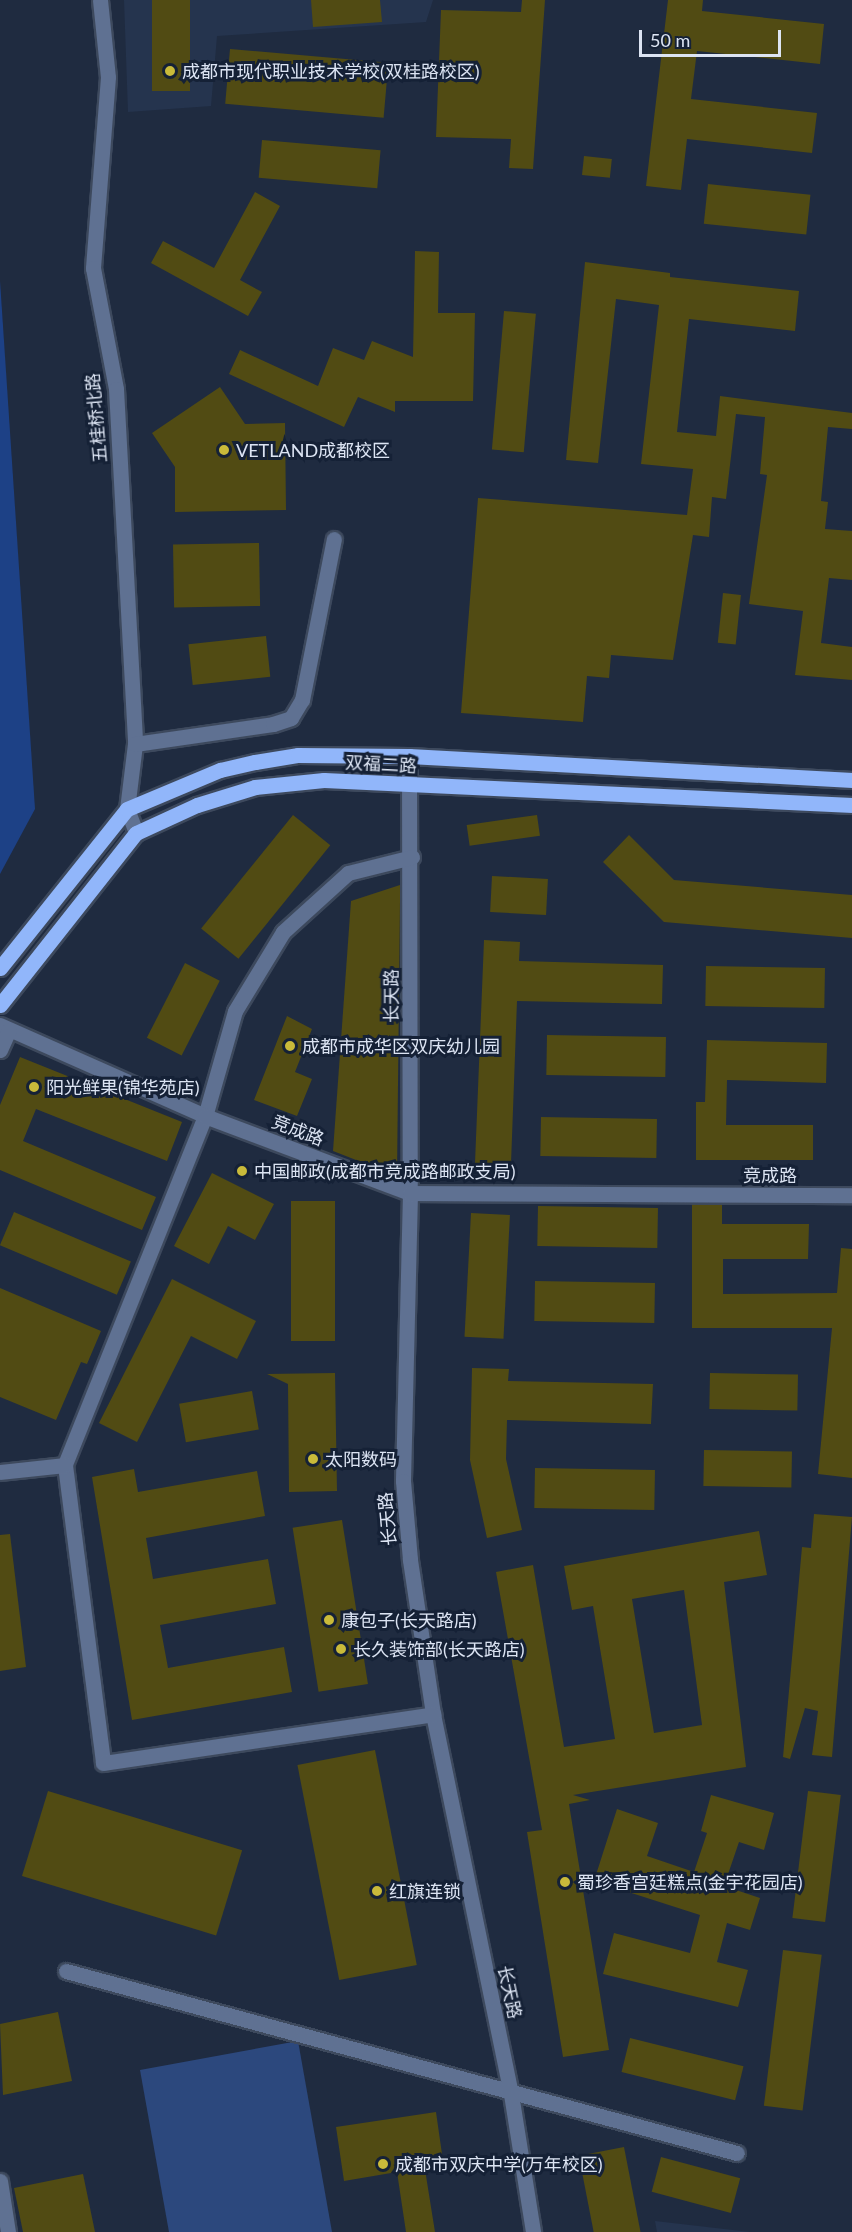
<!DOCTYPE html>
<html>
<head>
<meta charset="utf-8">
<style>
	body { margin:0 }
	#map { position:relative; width:852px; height:2232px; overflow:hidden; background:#1f2b40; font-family:Lato,"Noto Sans SC",sans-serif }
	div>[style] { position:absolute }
	.built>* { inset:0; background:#25344e }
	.green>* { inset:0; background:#2c487d }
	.water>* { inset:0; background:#1d4186 }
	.building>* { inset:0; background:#514b13; transform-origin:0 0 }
	.roads { filter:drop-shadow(2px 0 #3d495d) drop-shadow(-2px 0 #3d495d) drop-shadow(0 2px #3d495d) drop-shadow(0 -2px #3d495d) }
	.minor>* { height:15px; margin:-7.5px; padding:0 7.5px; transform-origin:7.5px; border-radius:7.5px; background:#5f7192 }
	.major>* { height:15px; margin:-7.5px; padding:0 7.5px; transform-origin:7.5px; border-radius:7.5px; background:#91b6fa }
	.dots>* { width:16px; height:16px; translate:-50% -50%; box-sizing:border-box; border:3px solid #152136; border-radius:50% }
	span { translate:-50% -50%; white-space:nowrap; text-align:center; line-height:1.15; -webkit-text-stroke:6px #152136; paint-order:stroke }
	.poi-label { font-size:18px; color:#dce4f3 }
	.left { translate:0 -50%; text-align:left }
	.street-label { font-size:18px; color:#dce4f3 }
	.scale { position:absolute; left:639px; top:30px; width:142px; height:27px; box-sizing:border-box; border:3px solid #dce4f3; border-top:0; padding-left:8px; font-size:18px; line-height:21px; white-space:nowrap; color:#dce4f3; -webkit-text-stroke:4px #152136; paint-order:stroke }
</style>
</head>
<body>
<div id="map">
	<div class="built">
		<div style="clip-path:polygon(124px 0,433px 0,426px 22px,217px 36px,211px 106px,128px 112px)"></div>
		<div style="clip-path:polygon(655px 2221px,750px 2232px,657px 2232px)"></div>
	</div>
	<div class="green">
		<div style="clip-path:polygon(298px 2041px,332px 2232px,169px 2232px,140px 2070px)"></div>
	</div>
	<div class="water">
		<div style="clip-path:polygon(0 281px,35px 809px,0 874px)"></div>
	</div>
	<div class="building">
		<div style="left:152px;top:0;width:38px;height:91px"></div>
		<div style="clip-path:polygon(311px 0,380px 0,382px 22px,313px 27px)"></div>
		<div style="clip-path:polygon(522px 0,545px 0,533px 169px,509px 168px,511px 139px,436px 137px,441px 10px,521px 12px)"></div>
		<div style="clip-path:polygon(668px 0,703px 0,702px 11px,824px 24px,820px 64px,697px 51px,691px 99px,817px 113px,812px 153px,687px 139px,681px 190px,646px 186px)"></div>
		<div style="left:230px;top:49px;width:159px;height:55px;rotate:5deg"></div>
		<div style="left:262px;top:140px;width:119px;height:38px;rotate:5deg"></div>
		<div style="left:584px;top:156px;width:28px;height:19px;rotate:6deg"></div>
		<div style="left:708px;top:184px;width:103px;height:40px;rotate:6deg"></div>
		<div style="clip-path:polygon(255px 192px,280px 206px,240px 280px,262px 292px,248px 316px,151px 263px,163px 241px,214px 268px)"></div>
		<div style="clip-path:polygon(415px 251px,439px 252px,438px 313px,475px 313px,473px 401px,395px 401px,395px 412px,358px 397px,344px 427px,229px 374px,240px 350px,318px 386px,333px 348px,364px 360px,372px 341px,413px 357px)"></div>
		<div style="clip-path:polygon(585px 262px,670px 273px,670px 277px,799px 291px,795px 331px,689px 319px,677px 432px,716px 436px,720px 396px,852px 413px,852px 429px,828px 427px,821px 501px,828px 502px,825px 529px,852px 531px,852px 580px,829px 578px,821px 643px,852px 647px,852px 680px,795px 675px,803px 611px,749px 604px,767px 475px,760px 474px,765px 417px,736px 414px,726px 499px,712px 497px,709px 537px,693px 535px,673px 660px,611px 655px,609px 678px,587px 676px,583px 722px,461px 713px,478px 498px,687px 515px,693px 469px,641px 464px,659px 305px,616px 299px,598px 463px,566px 460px)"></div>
		<div style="left:504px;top:311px;width:32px;height:139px;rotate:5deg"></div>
		<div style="clip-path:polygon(220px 387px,245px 424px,285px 423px,286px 510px,175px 512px,175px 467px,152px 433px)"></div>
		<div style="left:259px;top:543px;width:63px;height:86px;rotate:89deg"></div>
		<div style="left:723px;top:593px;width:18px;height:50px;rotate:6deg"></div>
		<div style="left:266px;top:636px;width:41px;height:78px;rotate:84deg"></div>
		<div style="left:293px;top:815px;width:48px;height:146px;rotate:39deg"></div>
		<div style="left:537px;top:815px;width:21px;height:71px;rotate:82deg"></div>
		<div style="clip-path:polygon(629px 835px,674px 880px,852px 895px,852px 938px,664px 922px,603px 862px)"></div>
		<div style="left:492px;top:876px;width:56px;height:36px;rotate:3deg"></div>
		<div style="clip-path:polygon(400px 885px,400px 901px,397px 1176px,333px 1151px,351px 901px)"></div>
		<div style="clip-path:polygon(484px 940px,520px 942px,519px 961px,663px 965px,662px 1004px,517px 1001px,511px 1164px,475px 1163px)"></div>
		<div style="left:185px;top:963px;width:39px;height:84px;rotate:27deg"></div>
		<div style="left:706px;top:966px;width:119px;height:40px;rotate:1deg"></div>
		<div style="clip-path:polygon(287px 1016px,312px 1029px,295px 1072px,312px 1079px,297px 1116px,254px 1100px)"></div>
		<div style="left:547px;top:1035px;width:119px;height:40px;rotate:1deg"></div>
		<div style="clip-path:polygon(707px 1040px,827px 1043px,826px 1083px,727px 1080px,726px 1125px,813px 1125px,813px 1160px,696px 1160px,696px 1102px,705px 1102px)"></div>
		<div style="clip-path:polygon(20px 1057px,182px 1122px,167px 1161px,36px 1109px,23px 1141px,156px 1197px,142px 1230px,0 1170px,0 1105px)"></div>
		<div style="left:541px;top:1117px;width:116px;height:39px;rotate:1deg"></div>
		<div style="clip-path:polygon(212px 1173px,274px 1204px,255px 1240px,228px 1226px,209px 1264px,174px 1246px)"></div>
		<div style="left:291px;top:1201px;width:44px;height:140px"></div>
		<div style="clip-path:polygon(692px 1204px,722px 1204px,722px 1224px,809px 1224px,808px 1259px,723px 1259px,723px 1294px,837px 1293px,841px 1248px,852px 1249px,852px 1478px,818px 1474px,832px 1328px,692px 1328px)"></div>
		<div style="left:538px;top:1206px;width:120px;height:40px;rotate:1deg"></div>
		<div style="left:14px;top:1212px;width:127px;height:36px;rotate:23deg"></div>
		<div style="left:471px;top:1213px;width:39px;height:124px;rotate:3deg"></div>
		<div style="clip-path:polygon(172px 1279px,256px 1321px,237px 1359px,191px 1336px,137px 1442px,99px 1423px)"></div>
		<div style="left:535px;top:1281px;width:120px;height:40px;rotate:1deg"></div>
		<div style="clip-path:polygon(0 1288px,101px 1331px,87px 1364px,81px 1362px,56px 1420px,0 1397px)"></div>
		<div style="clip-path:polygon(472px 1368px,509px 1369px,508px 1381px,653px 1384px,651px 1424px,507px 1420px,506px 1459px,522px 1530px,487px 1538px,470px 1460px)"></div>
		<div style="clip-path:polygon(335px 1373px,337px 1491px,289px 1492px,288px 1384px,267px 1374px)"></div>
		<div style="left:710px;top:1373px;width:88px;height:36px;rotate:1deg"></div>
		<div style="left:252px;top:1391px;width:39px;height:74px;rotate:80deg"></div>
		<div style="left:704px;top:1450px;width:88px;height:36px;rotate:1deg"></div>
		<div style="left:535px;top:1468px;width:120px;height:40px;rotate:1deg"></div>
		<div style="clip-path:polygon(134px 1469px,138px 1492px,257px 1471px,265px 1516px,146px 1538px,153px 1579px,268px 1559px,276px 1604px,160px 1625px,168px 1668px,284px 1647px,292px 1692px,132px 1720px,92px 1477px)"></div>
		<div style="clip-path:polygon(814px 1514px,852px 1517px,832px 1757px,812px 1755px,818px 1711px,805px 1708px,790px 1759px,783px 1757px,802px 1547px,811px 1548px)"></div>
		<div style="left:342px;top:1520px;width:166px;height:50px;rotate:81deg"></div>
		<div style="clip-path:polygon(evenodd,759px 1531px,767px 1575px,724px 1582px,746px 1767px,573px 1795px,590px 1800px,569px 1804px,609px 2050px,563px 2057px,527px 1832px,542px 1830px,496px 1572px,533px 1565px,564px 1747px,615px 1739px,593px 1606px,572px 1610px,564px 1566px,759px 1531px,684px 1590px,702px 1725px,654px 1733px,632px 1599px,684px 1590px)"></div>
		<div style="clip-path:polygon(10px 1534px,26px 1667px,0 1671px,0 1535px)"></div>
		<div style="left:375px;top:1750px;width:219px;height:79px;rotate:79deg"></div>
		<div style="left:48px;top:1791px;width:203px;height:89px;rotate:17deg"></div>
		<div style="left:808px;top:1791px;width:33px;height:128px;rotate:7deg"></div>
		<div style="clip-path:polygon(711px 1795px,774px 1813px,764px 1850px,739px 1842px,724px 1886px,760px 1898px,750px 1930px,727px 1923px,717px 1962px,748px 1970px,738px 2007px,603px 1974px,614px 1933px,690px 1953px,700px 1915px,594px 1881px,617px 1809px,658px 1823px,647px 1856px,694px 1872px,707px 1833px,701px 1831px)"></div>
		<div style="left:783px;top:1950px;width:39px;height:157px;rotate:7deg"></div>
		<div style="clip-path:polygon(58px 2012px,72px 2081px,3px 2095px,0 2024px)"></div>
		<div style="left:630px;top:2038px;width:117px;height:35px;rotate:14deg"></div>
		<div style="clip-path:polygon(436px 2112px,442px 2154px,423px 2157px,435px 2232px,406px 2232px,397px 2172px,344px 2181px,336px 2127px)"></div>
		<div style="left:624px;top:2147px;width:87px;height:46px;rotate:79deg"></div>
		<div style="left:661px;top:2157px;width:82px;height:36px;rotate:15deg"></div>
		<div style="clip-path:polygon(83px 2174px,95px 2232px,23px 2232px,14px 2188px)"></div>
	</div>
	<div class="roads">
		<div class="minor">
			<div style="left:100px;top:0;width:77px;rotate:84.1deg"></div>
			<div style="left:108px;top:77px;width:192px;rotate:94.5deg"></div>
			<div style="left:93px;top:268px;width:123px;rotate:79.2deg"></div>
			<div style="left:116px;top:389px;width:356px;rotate:86.9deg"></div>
			<div style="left:135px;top:744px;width:65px;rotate:97deg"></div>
			<div style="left:127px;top:809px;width:26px;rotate:69deg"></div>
			<div style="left:135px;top:744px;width:139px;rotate:-8.2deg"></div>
			<div style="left:273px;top:724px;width:19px;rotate:-18deg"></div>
			<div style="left:291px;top:718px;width:21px;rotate:-59deg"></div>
			<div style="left:302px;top:700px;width:164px;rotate:-78.8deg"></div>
			<div style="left:409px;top:756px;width:437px;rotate:89.9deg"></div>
			<div style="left:410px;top:1193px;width:288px;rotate:91.4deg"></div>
			<div style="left:403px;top:1481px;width:79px;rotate:84.9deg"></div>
			<div style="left:410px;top:1560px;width:156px;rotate:81.5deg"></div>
			<div style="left:433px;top:1714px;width:388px;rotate:78.4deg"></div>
			<div style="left:511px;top:2094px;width:140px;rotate:80.9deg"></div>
			<div style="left:412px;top:857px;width:66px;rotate:166deg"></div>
			<div style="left:348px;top:873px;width:88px;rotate:137.8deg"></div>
			<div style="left:283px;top:932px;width:92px;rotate:121.3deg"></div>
			<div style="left:235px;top:1011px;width:109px;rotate:105.9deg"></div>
			<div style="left:205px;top:1116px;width:376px;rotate:111.9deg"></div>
			<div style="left:65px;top:1465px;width:300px;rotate:82.7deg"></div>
			<div style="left:103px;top:1763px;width:334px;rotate:-8.4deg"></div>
			<div style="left:0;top:1025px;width:224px;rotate:23.9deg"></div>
			<div style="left:205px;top:1116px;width:219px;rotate:20.6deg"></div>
			<div style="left:410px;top:1193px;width:442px;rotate:0.3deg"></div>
			<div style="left:0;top:1050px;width:22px;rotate:-66deg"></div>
			<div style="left:0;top:1472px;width:65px;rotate:-6.1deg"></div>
			<div style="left:66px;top:1971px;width:695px;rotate:15.18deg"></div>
			<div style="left:0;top:2181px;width:52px;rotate:81.1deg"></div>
		</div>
		<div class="major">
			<div style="left:0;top:968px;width:203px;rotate:-51.4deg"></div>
			<div style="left:127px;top:809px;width:101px;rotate:-22.8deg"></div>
			<div style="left:220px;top:770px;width:36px;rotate:-13deg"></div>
			<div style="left:255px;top:762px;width:44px;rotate:-9.2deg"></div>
			<div style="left:298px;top:755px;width:111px;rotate:0.5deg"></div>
			<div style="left:409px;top:756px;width:444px;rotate:3.1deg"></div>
			<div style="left:0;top:1005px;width:219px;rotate:-51.7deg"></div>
			<div style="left:136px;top:833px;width:67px;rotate:-24.7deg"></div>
			<div style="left:197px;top:805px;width:61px;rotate:-17.2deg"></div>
			<div style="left:255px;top:787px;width:69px;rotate:-5.8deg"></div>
			<div style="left:324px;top:780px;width:529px;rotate:2.71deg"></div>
		</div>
	</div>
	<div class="dots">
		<div style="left:170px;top:71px;background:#c9ba3a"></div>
		<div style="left:224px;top:450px;background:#c9ba3a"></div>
		<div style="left:290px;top:1046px;background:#c9ba3a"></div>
		<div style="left:34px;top:1087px;background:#c9ba3a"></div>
		<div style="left:242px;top:1171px;background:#c9ba3a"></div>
		<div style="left:313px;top:1459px;background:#c9ba3a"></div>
		<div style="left:329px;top:1620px;background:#c9ba3a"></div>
		<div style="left:341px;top:1649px;background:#c9ba3a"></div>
		<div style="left:565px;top:1882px;background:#c9ba3a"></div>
		<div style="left:377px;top:1891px;background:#c9ba3a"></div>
		<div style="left:383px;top:2164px;background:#c9ba3a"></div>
	</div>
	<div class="poi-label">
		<span class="left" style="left:182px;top:71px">成都市现代职业技术学校(双桂路校区)</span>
		<span class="left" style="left:236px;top:450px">VETLAND成都校区</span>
		<span class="left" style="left:302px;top:1046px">成都市成华区双庆幼儿园</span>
		<span class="left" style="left:46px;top:1087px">阳光鲜果(锦华苑店)</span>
		<span class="left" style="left:254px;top:1171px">中国邮政(成都市竞成路邮政支局)</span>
		<span class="left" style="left:325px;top:1459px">太阳数码</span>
		<span class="left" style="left:341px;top:1620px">康包子(长天路店)</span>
		<span class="left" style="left:353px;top:1649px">长久装饰部(长天路店)</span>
		<span class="left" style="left:577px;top:1882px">蜀珍香宫廷糕点(金宇花园店)</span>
		<span class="left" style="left:389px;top:1891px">红旗连锁</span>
		<span class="left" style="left:395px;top:2164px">成都市双庆中学(万年校区)</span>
	</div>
	<div class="street-label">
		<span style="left:96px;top:418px;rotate:-95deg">五桂桥北路</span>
		<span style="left:381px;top:764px;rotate:3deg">双福二路</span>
		<span style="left:391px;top:996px;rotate:-90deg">长天路</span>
		<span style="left:298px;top:1130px;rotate:21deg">竞成路</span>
		<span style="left:770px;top:1175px">竞成路</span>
		<span style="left:387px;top:1519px;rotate:-95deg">长天路</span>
		<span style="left:510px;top:1992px;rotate:78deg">长天路</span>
	</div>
	<div class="scale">50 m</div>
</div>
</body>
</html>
